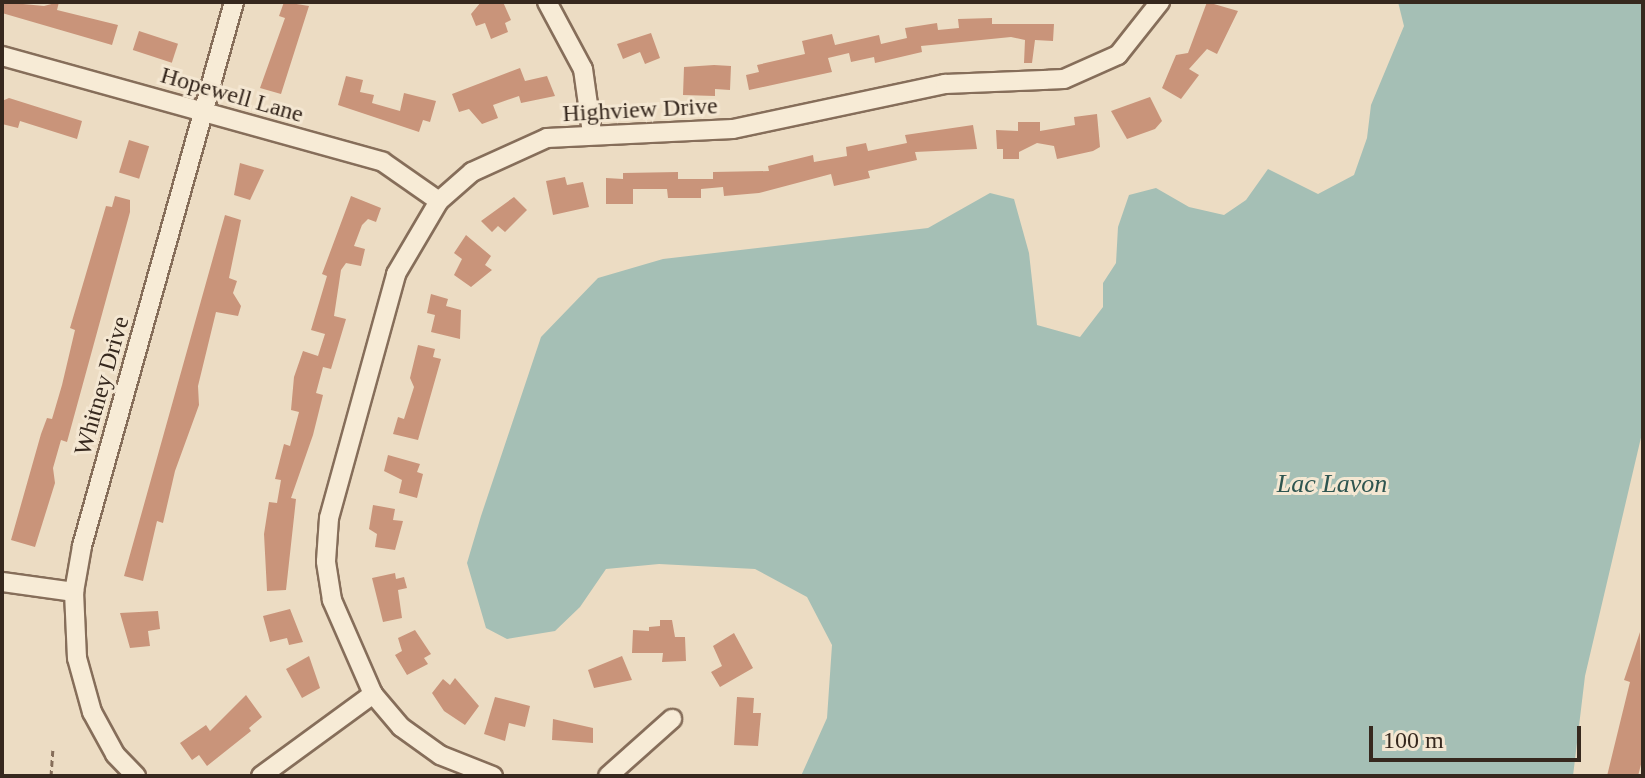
<!DOCTYPE html>
<html>
<head>
<meta charset="utf-8">
<style>
	body { margin:0 }
	#map { position:relative; width:1645px; height:778px; overflow:hidden; background:#ecdcc3; font-family:"Times New Roman",serif }
	div>[style] { position:absolute }
	.water>* { inset:0; background:#a5bfb5 }
	.building>* { inset:0; background:#c9947a; transform-origin:0 0 }
	.path>* { height:3px; margin-top:-1.5px; transform-origin:0; background:repeating-linear-gradient(90deg,#866e5a 0 6px,transparent 0 10px) }
	.roads { filter:drop-shadow(2px 0 #866e5a) drop-shadow(-2px 0 #866e5a) drop-shadow(0 2px #866e5a) drop-shadow(0 -2px #866e5a) }
	.minor>* { height:18px; margin:-9px; padding:0 9px; transform-origin:9px; border-radius:9px; background:#f7ebd6 }
	span { translate:-50% -50%; white-space:nowrap; text-align:center; line-height:1.15; -webkit-text-stroke:6px #f4e7d2; paint-order:stroke }
	.street-label { font-size:24px; color:#36281e }
	.water-label { font-size:26px; color:#2e5550; font-style:italic }
	.frame { position:absolute; inset:0; border:4px solid #36281e; pointer-events:none }
	.scale { position:absolute; left:1369px; top:726px; width:212px; height:36px; box-sizing:border-box; border:4px solid #36281e; border-top:0; padding-left:10px; font-size:24px; line-height:28px; white-space:nowrap; color:#36281e; -webkit-text-stroke:6px #f4e7d2; paint-order:stroke }
</style>
</head>
<body>
<div id="map">
	<div class="water">
		<div style="clip-path:polygon(1398px 2px,1643px 2px,1643px 429px,1585px 676px,1573px 776px,801px 776px,827px 718px,832px 645px,807px 597px,755px 569px,659px 564px,606px 569px,580px 607px,555px 631px,507px 639px,486px 628px,467px 563px,481px 516px,541px 337px,598px 278px,663px 259px,928px 228px,990px 193px,1014px 199px,1029px 253px,1037px 325px,1080px 337px,1103px 307px,1103px 283px,1116px 263px,1118px 227px,1129px 195px,1156px 188px,1189px 207px,1224px 215px,1246px 200px,1268px 169px,1318px 194px,1354px 175px,1367px 138px,1371px 105px,1404px 26px)"></div>
	</div>
	<div class="building">
		<div style="clip-path:polygon(2px 2px,44px 6px,59px 2px,57px 10px,118px 25px,112px 45px,2px 13px)"></div>
		<div style="clip-path:polygon(284px 2px,309px 6px,281px 94px,260px 88px,285px 18px,279px 16px)"></div>
		<div style="clip-path:polygon(481px 2px,503px 2px,511px 20px,505px 23px,508px 32px,491px 39px,485px 23px,476px 26px,471px 14px)"></div>
		<div style="clip-path:polygon(1207px 2px,1238px 11px,1217px 54px,1207px 49px,1189px 69px,1199px 75px,1181px 99px,1162px 88px,1176px 55px,1188px 53px)"></div>
		<div style="clip-path:polygon(992px 18px,992px 24px,1054px 24px,1053px 41px,1035px 40px,1032px 63px,1024px 63px,1025px 40px,1011px 37px,921px 46px,922px 52px,875px 63px,874px 57px,851px 62px,849px 53px,828px 58px,832px 72px,749px 90px,746px 75px,759px 72px,757px 65px,805px 54px,802px 41px,832px 34px,835px 45px,879px 35px,881px 44px,907px 38px,905px 28px,937px 23px,938px 30px,959px 28px,958px 19px)"></div>
		<div style="left:139px;top:31px;width:41px;height:20px;rotate:18deg"></div>
		<div style="clip-path:polygon(651px 33px,660px 58px,645px 64px,640px 52px,623px 59px,617px 44px)"></div>
		<div style="clip-path:polygon(714px 65px,731px 66px,730px 90px,715px 89px,715px 96px,683px 95px,684px 67px)"></div>
		<div style="clip-path:polygon(520px 68px,525px 81px,547px 76px,555px 96px,521px 103px,519px 96px,493px 105px,498px 118px,482px 124px,469px 109px,459px 112px,452px 94px)"></div>
		<div style="clip-path:polygon(346px 76px,363px 80px,360px 92px,374px 95px,372px 103px,400px 111px,404px 93px,436px 101px,430px 122px,423px 120px,419px 132px,338px 105px)"></div>
		<div style="clip-path:polygon(1150px 97px,1162px 121px,1155px 129px,1127px 139px,1111px 111px)"></div>
		<div style="clip-path:polygon(9px 98px,82px 121px,77px 139px,20px 121px,18px 128px,2px 124px,2px 101px)"></div>
		<div style="clip-path:polygon(1097px 114px,1100px 147px,1093px 151px,1057px 159px,1054px 146px,1037px 143px,1019px 152px,1019px 159px,1003px 159px,1003px 149px,997px 149px,996px 130px,1018px 131px,1018px 122px,1040px 122px,1040px 131px,1075px 125px,1074px 117px)"></div>
		<div style="clip-path:polygon(973px 125px,977px 149px,915px 152px,917px 160px,868px 171px,870px 178px,834px 186px,831px 174px,759px 193px,724px 196px,723px 187px,701px 189px,701px 198px,668px 198px,667px 189px,633px 189px,633px 204px,606px 204px,606px 178px,623px 179px,623px 173px,678px 172px,678px 179px,713px 179px,713px 172px,769px 171px,768px 166px,813px 155px,814px 162px,847px 156px,846px 147px,866px 143px,868px 151px,907px 143px,905px 135px)"></div>
		<div style="left:129px;top:140px;width:21px;height:34px;rotate:17deg"></div>
		<div style="clip-path:polygon(240px 163px,264px 170px,250px 200px,234px 195px)"></div>
		<div style="clip-path:polygon(565px 177px,567px 185px,583px 182px,589px 207px,553px 215px,546px 181px)"></div>
		<div style="clip-path:polygon(115px 196px,130px 200px,130px 212px,67px 442px,61px 440px,53px 468px,55px 483px,35px 547px,11px 540px,41px 434px,47px 418px,52px 419px,62px 385px,75px 330px,70px 328px,106px 206px,112px 207px)"></div>
		<div style="clip-path:polygon(351px 196px,381px 208px,376px 222px,368px 219px,362px 225px,354px 246px,365px 249px,361px 266px,346px 263px,341px 270px,334px 316px,346px 319px,331px 369px,323px 367px,316px 393px,323px 395px,313px 435px,291px 498px,296px 499px,286px 590px,267px 591px,264px 534px,269px 502px,277px 503px,281px 480px,275px 479px,284px 444px,290px 446px,299px 412px,291px 410px,294px 377px,303px 351px,318px 356px,325px 334px,311px 330px,327px 276px,322px 274px)"></div>
		<div style="clip-path:polygon(514px 197px,527px 210px,505px 232px,498px 226px,492px 232px,481px 221px)"></div>
		<div style="clip-path:polygon(225px 215px,241px 220px,229px 278px,237px 281px,233px 293px,241px 306px,238px 316px,216px 312px,198px 386px,199px 405px,175px 471px,163px 523px,157px 521px,143px 581px,124px 576px)"></div>
		<div style="clip-path:polygon(466px 235px,491px 256px,485px 265px,492px 270px,471px 287px,454px 275px,462px 259px,454px 253px)"></div>
		<div style="clip-path:polygon(431px 294px,448px 299px,446px 306px,461px 310px,460px 339px,431px 332px,435px 315px,427px 313px)"></div>
		<div style="clip-path:polygon(418px 345px,435px 349px,433px 357px,441px 359px,418px 440px,393px 434px,398px 417px,404px 419px,414px 387px,410px 378px)"></div>
		<div style="clip-path:polygon(388px 455px,420px 464px,417px 472px,423px 474px,417px 498px,399px 493px,402px 480px,384px 471px)"></div>
		<div style="clip-path:polygon(373px 505px,395px 509px,393px 520px,403px 521px,395px 550px,375px 547px,377px 534px,369px 529px)"></div>
		<div style="clip-path:polygon(395px 573px,396px 579px,404px 577px,407px 588px,398px 590px,402px 618px,383px 622px,372px 578px)"></div>
		<div style="clip-path:polygon(290px 609px,303px 642px,289px 645px,287px 638px,270px 642px,263px 616px)"></div>
		<div style="clip-path:polygon(158px 611px,160px 629px,148px 631px,150px 646px,130px 648px,120px 613px)"></div>
		<div style="clip-path:polygon(660px 620px,672px 620px,675px 637px,685px 637px,686px 661px,662px 662px,663px 653px,632px 653px,633px 630px,649px 631px,649px 627px,660px 626px)"></div>
		<div style="clip-path:polygon(415px 630px,431px 654px,424px 658px,428px 664px,407px 675px,395px 655px,402px 651px,398px 638px)"></div>
		<div style="clip-path:polygon(1640px 632px,1643px 757px,1638px 776px,1607px 776px,1630px 682px,1624px 680px)"></div>
		<div style="clip-path:polygon(734px 633px,753px 668px,720px 687px,711px 672px,722px 666px,713px 646px)"></div>
		<div style="clip-path:polygon(309px 656px,320px 688px,302px 698px,286px 669px)"></div>
		<div style="clip-path:polygon(622px 656px,632px 680px,594px 688px,588px 670px)"></div>
		<div style="clip-path:polygon(455px 678px,479px 706px,465px 725px,444px 711px,432px 693px,443px 679px,450px 685px)"></div>
		<div style="clip-path:polygon(246px 695px,262px 717px,249px 728px,251px 731px,207px 766px,199px 755px,192px 760px,180px 743px,206px 725px,210px 731px)"></div>
		<div style="clip-path:polygon(495px 697px,530px 706px,525px 727px,509px 723px,505px 741px,484px 734px)"></div>
		<div style="clip-path:polygon(737px 697px,754px 698px,753px 713px,761px 713px,758px 746px,734px 745px)"></div>
		<div style="clip-path:polygon(553px 719px,593px 728px,593px 743px,552px 740px)"></div>
	</div>
	<div class="path">
		<div style="left:51px;top:776px;width:26px;rotate:-86deg"></div>
	</div>
	<div class="roads">
		<div class="minor">
			<div style="left:547px;top:2px;width:76px;rotate:61.8deg"></div>
			<div style="left:583px;top:69px;width:65px;rotate:82deg"></div>
			<div style="left:2px;top:56px;width:395px;rotate:15.5deg"></div>
			<div style="left:383px;top:162px;width:68px;rotate:34.9deg"></div>
			<div style="left:2px;top:582px;width:73px;rotate:7.9deg"></div>
			<div style="left:136px;top:776px;width:30px;rotate:-134deg"></div>
			<div style="left:115px;top:754px;width:48px;rotate:-118.7deg"></div>
			<div style="left:92px;top:712px;width:56px;rotate:-105.5deg"></div>
			<div style="left:77px;top:658px;width:66px;rotate:-92.6deg"></div>
			<div style="left:74px;top:592px;width:47px;rotate:-80.1deg"></div>
			<div style="left:82px;top:546px;width:565px;rotate:-74.39deg"></div>
			<div style="left:261px;top:776px;width:139px;rotate:-36.2deg"></div>
			<div style="left:493px;top:776px;width:57px;rotate:-158.4deg"></div>
			<div style="left:440px;top:755px;width:48px;rotate:-144.3deg"></div>
			<div style="left:401px;top:727px;width:43px;rotate:-130.3deg"></div>
			<div style="left:373px;top:694px;width:103px;rotate:-113.6deg"></div>
			<div style="left:332px;top:600px;width:39px;rotate:-99deg"></div>
			<div style="left:326px;top:561px;width:43px;rotate:-86deg"></div>
			<div style="left:329px;top:518px;width:253px;rotate:-74.6deg"></div>
			<div style="left:396px;top:274px;width:85px;rotate:-59.5deg"></div>
			<div style="left:439px;top:201px;width:44px;rotate:-41.3deg"></div>
			<div style="left:472px;top:172px;width:82px;rotate:-24.4deg"></div>
			<div style="left:547px;top:138px;width:186px;rotate:-2.8deg"></div>
			<div style="left:733px;top:129px;width:217px;rotate:-12deg"></div>
			<div style="left:945px;top:84px;width:119px;rotate:-2.4deg"></div>
			<div style="left:1064px;top:79px;width:59px;rotate:-24deg"></div>
			<div style="left:1118px;top:55px;width:68px;rotate:-51.6deg"></div>
			<div style="left:608px;top:776px;width:86px;rotate:-41.7deg"></div>
		</div>
	</div>
	<div class="street-label">
		<span style="left:232px;top:95px;rotate:16deg">Hopewell Lane</span>
		<span style="left:640px;top:110px;rotate:-3deg">Highview Drive</span>
		<span style="left:102px;top:386px;rotate:-74deg">Whitney Drive</span>
	</div>
	<div class="water-label">
		<span style="left:1332px;top:484px">Lac Lavon</span>
	</div>
	<div class="frame"></div>
	<div class="scale">100 m</div>
</div>
</body>
</html>
